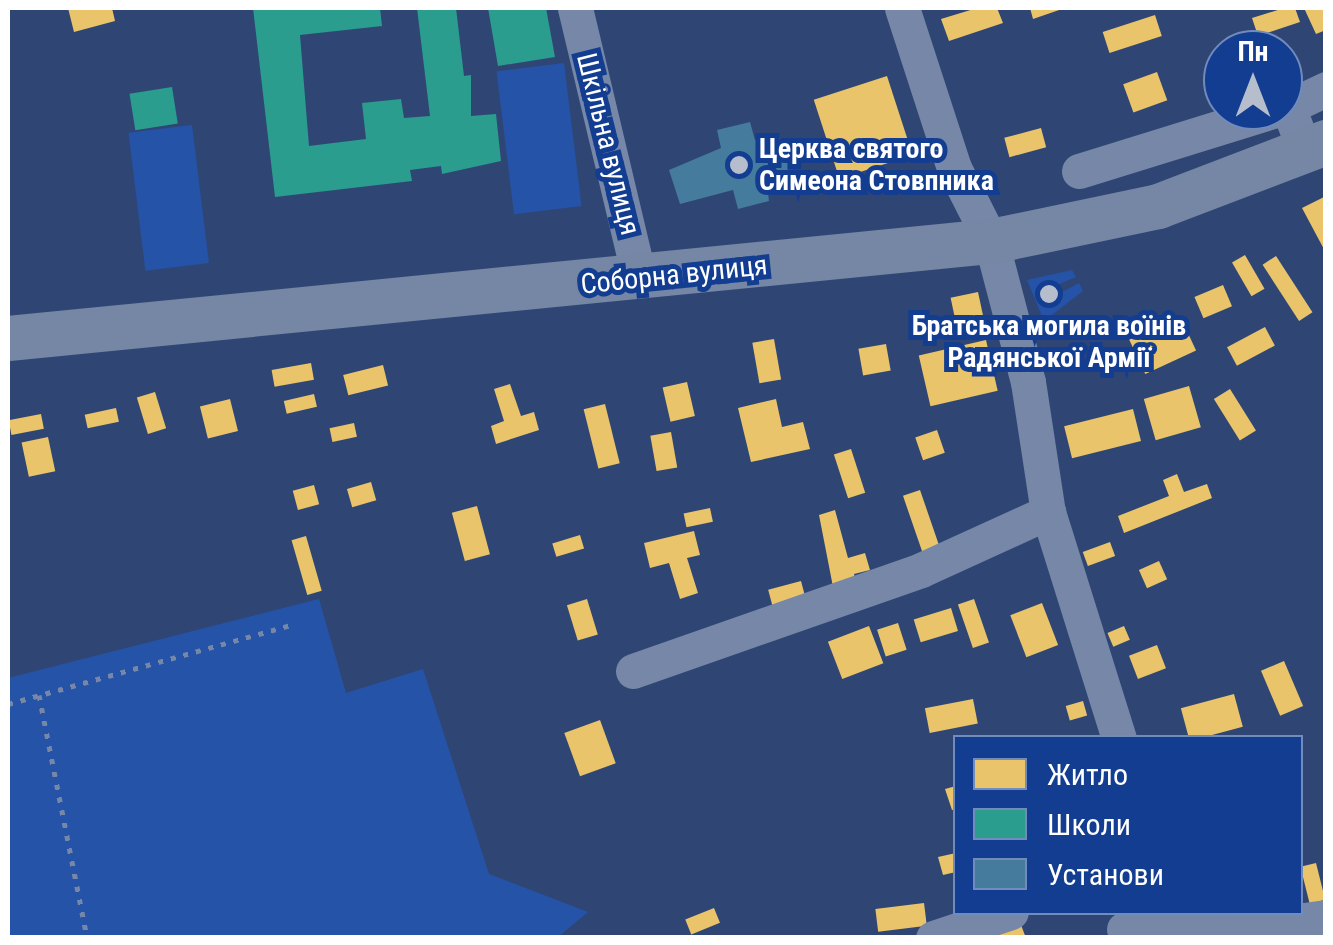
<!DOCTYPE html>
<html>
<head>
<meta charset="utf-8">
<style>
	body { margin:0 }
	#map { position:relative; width:1333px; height:945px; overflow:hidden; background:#2f4674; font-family:"Roboto Condensed",sans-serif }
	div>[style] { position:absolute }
	.green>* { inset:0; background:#2553a8; transform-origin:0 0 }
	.homes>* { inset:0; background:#e9c46a; transform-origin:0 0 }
	.schools>* { inset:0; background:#2a9d8f; transform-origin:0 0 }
	.public>* { inset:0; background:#457b9d }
	.path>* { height:5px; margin-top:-2.5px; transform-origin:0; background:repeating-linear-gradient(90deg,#7687a7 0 5px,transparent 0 13px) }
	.minor>* { height:35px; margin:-17.5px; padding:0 17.5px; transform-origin:17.5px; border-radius:17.5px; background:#7687a7 }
	.major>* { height:45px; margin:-22.5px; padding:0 22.5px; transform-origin:22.5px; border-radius:22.5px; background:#7686a5 }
	.dots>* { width:28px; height:28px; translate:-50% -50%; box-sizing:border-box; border:5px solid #123d91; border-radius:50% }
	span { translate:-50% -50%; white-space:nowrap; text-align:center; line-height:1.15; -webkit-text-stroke:10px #123d91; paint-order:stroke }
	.street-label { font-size:28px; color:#fff }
	.poi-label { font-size:28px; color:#fff; font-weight:700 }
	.left { translate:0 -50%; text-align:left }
	.frame { position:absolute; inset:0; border:10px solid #fff; pointer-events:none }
	.legend { position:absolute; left:953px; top:735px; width:350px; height:180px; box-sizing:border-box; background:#123d91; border:2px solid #718bbd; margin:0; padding:12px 18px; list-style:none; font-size:30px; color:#fff }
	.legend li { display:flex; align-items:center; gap:20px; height:50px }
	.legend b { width:50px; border:2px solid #718bbd }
	.north { position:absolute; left:1203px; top:30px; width:100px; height:100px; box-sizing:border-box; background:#123d91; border:2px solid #718bbd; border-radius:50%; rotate:0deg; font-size:28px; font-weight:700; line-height:40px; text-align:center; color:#fff }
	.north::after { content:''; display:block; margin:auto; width:35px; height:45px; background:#b6bece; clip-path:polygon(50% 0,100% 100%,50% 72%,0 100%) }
</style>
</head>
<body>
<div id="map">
	<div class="green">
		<div style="left:564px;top:63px;width:144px;height:68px;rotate:83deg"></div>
		<div style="left:192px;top:125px;width:139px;height:64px;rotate:83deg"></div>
		<div style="clip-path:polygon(1072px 270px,1076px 277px,1043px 291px,1047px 300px,1079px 283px,1083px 291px,1044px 321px,1027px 280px)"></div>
		<div style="clip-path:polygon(319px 599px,346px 693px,423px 669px,489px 874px,588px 912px,557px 938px,8px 937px,8px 678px)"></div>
	</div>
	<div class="homes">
		<div style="clip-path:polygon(68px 8px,112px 8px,115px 21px,74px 32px)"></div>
		<div style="clip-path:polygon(977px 8px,997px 8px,1003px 23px,949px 41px,941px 19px)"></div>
		<div style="clip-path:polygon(1030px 8px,1065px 8px,1033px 19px)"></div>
		<div style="clip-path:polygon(1284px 8px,1295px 8px,1300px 22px,1258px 36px,1252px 18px)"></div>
		<div style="clip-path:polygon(1304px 8px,1326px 8px,1326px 30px,1316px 34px)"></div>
		<div style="left:1155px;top:15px;width:22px;height:55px;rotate:72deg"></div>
		<div style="left:1157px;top:72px;width:30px;height:36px;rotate:70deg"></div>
		<div style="left:887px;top:76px;width:83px;height:77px;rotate:72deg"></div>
		<div style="left:1041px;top:128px;width:20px;height:38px;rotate:75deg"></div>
		<div style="clip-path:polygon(1326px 196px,1326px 253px,1302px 208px)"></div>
		<div style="left:1245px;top:255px;width:39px;height:15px;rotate:60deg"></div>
		<div style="left:1276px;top:256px;width:67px;height:16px;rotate:57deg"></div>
		<div style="left:1223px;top:285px;width:23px;height:31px;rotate:67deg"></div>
		<div style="left:978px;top:292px;width:30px;height:28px;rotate:78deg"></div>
		<div style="left:1180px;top:316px;width:38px;height:56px;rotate:65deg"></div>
		<div style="left:1265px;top:327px;width:21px;height:43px;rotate:62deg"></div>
		<div style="left:774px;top:339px;width:41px;height:22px;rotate:80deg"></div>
		<div style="left:986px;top:340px;width:52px;height:69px;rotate:77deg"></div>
		<div style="left:886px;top:344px;width:27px;height:28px;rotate:80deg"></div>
		<div style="left:311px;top:363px;width:17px;height:40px;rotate:80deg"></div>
		<div style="left:383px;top:365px;width:21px;height:41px;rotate:76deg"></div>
		<div style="left:687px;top:382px;width:35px;height:25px;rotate:77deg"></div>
		<div style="clip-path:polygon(510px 384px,521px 416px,534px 412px,539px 430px,496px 444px,491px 426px,504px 421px,494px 389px)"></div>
		<div style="left:1189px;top:386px;width:43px;height:47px;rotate:74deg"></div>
		<div style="left:1230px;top:389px;width:49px;height:19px;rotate:58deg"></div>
		<div style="left:155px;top:392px;width:38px;height:19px;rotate:73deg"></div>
		<div style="left:314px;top:394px;width:13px;height:31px;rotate:77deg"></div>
		<div style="left:230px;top:399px;width:33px;height:31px;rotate:76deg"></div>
		<div style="clip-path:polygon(776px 399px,782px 427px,803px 422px,810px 449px,751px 462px,738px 408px)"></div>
		<div style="left:605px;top:404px;width:61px;height:22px;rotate:76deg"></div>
		<div style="left:116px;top:408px;width:14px;height:32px;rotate:78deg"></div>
		<div style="left:1133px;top:409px;width:33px;height:71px;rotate:76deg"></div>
		<div style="left:41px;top:414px;width:15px;height:33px;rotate:79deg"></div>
		<div style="left:354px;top:423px;width:14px;height:25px;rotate:78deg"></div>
		<div style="left:937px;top:430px;width:24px;height:23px;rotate:71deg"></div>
		<div style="left:671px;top:432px;width:36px;height:21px;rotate:80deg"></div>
		<div style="left:48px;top:437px;width:35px;height:27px;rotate:78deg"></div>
		<div style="left:851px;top:449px;width:46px;height:18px;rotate:72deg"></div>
		<div style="clip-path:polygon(1177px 474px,1184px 492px,1207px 484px,1212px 498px,1124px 533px,1118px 516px,1169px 496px,1163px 480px)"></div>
		<div style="left:371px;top:482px;width:19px;height:25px;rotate:74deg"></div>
		<div style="left:314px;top:485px;width:20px;height:22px;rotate:75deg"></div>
		<div style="left:920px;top:490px;width:70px;height:18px;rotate:71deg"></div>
		<div style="left:477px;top:506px;width:50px;height:26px;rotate:75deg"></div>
		<div style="left:710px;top:508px;width:14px;height:27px;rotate:78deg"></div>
		<div style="clip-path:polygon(835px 510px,848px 558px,865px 553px,870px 570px,854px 574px,857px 586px,834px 592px,819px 515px)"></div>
		<div style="clip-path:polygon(694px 531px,700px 555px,687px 558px,698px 593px,680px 599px,669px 563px,650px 568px,644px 543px)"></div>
		<div style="left:580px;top:535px;width:14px;height:29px;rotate:73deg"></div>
		<div style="left:306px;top:536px;width:57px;height:15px;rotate:74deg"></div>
		<div style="left:1110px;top:542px;width:15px;height:29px;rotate:70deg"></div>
		<div style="left:1159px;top:561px;width:20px;height:22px;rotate:66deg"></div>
		<div style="left:801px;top:581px;width:24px;height:34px;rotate:75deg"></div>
		<div style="left:587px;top:599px;width:37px;height:21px;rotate:73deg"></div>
		<div style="left:974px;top:599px;width:46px;height:17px;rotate:71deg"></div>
		<div style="left:1042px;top:603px;width:45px;height:34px;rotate:69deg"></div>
		<div style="left:951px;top:608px;width:24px;height:39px;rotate:73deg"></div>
		<div style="left:898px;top:623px;width:28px;height:22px;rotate:72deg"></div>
		<div style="left:869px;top:626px;width:40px;height:44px;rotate:69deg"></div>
		<div style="left:1124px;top:626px;width:15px;height:18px;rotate:67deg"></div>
		<div style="left:1157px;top:645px;width:25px;height:30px;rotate:69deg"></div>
		<div style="left:1284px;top:661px;width:49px;height:25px;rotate:67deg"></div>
		<div style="left:1234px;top:694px;width:34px;height:55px;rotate:75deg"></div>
		<div style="left:973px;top:699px;width:25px;height:49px;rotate:79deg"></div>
		<div style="left:1083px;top:701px;width:15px;height:18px;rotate:74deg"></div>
		<div style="left:600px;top:720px;width:46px;height:38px;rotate:70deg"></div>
		<div style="clip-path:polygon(956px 786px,956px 809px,952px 810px,945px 789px)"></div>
		<div style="clip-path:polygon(956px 853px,956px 872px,943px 875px,938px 857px)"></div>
		<div style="left:1316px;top:863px;width:38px;height:16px;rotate:76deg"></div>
		<div style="left:924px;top:903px;width:23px;height:49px;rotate:83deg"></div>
		<div style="left:714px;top:908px;width:16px;height:31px;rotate:68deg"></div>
		<div style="clip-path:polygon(1021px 925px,1026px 938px,999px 938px,998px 933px)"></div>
	</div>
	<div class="schools">
		<div style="clip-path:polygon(253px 8px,380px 8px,382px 26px,300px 35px,309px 146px,366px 139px,362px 103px,401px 99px,404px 118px,430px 116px,417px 8px,456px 8px,464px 76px,471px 75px,471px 116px,496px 114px,501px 161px,442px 174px,441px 166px,410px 170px,412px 181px,275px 197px)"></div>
		<div style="clip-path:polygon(488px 8px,546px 8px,555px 57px,498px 66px)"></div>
		<div style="left:172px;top:87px;width:37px;height:43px;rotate:81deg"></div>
	</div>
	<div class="public">
		<div style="clip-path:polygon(750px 122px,755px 140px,777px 135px,793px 155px,783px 182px,767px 185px,769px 201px,738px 209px,733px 190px,680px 204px,669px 170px,721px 148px,717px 130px)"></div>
	</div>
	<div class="path">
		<div style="left:39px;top:695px;width:248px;rotate:78.8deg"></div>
		<div style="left:8px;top:704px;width:294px;rotate:-15.6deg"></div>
	</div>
	<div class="minor">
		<div style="left:575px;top:8px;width:280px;rotate:76.6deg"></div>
		<div style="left:902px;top:8px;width:168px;rotate:72deg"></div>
		<div style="left:954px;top:168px;width:82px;rotate:63.1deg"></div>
		<div style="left:991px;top:241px;width:146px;rotate:75.3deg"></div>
		<div style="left:1028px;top:382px;width:132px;rotate:81.3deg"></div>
		<div style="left:1048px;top:512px;width:237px;rotate:72.6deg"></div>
		<div style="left:1305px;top:151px;width:47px;rotate:-111.1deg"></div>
		<div style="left:1288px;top:107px;width:42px;rotate:-25.3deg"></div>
		<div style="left:1079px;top:171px;width:206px;rotate:-17.2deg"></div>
		<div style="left:633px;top:671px;width:305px;rotate:-19.3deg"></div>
		<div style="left:921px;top:570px;width:140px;rotate:-24.5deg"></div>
		<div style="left:1124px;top:929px;width:120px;rotate:-0.5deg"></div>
		<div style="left:1244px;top:928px;width:83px;rotate:-7.6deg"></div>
		<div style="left:933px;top:938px;width:82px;rotate:-18.4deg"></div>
	</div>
	<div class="major">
		<div style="left:8px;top:338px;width:988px;rotate:-5.64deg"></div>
		<div style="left:991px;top:241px;width:171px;rotate:-11.8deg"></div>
		<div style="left:1158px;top:206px;width:180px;rotate:-20.9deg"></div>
	</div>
	<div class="dots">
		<div style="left:739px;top:165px;background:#b6bece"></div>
		<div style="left:1049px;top:294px;background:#b6bece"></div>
	</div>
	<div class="street-label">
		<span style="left:608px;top:144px;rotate:76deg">Шкільна вулиця</span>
		<span style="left:674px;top:275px;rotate:-6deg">Соборна вулиця</span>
	</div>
	<div class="poi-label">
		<span class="left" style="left:759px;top:165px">Церква святого<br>Симеона Стовпника</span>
		<span style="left:1049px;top:342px">Братська могила воїнів<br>Радянської Армії</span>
	</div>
	<div class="frame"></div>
	<ul class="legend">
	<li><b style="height:28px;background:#e9c46a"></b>Житло</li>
	<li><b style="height:28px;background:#2a9d8f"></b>Школи</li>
	<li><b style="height:28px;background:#457b9d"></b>Установи</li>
	</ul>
	<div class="north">Пн</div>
</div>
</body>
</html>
